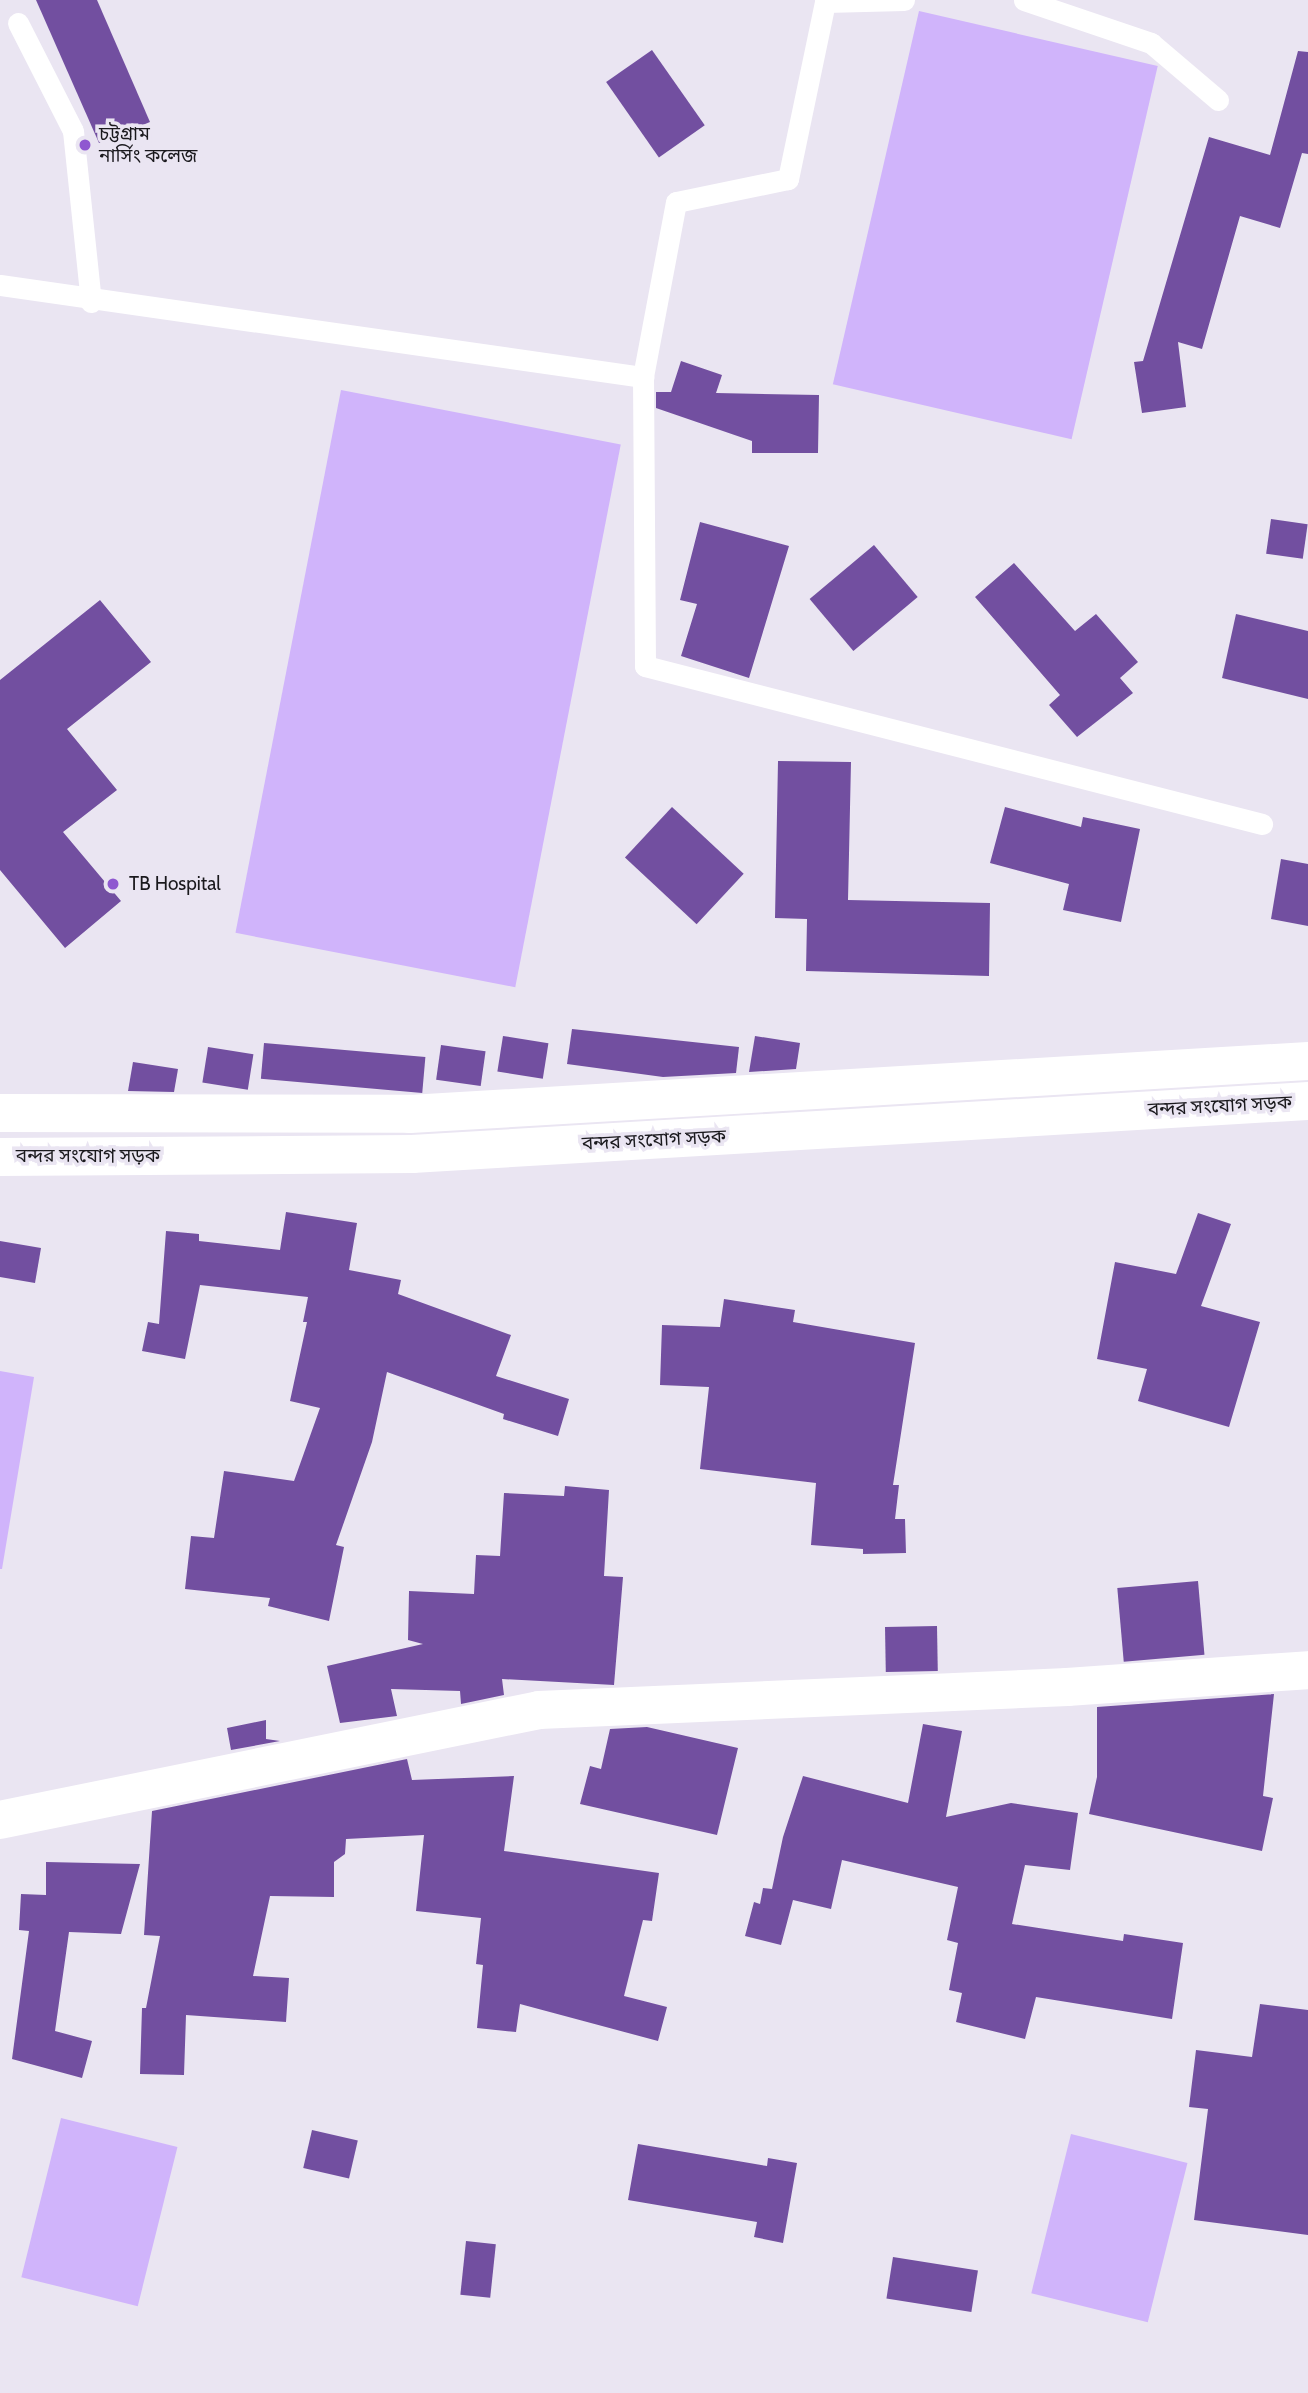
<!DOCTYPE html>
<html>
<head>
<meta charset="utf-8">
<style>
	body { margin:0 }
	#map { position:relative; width:1308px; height:2393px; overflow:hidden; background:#eae5f2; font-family:Cabin,"Noto Sans Bengali",sans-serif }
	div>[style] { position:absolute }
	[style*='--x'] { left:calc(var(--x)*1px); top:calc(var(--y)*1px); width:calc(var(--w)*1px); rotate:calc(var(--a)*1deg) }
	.water>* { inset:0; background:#d0b4fb; transform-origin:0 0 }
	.building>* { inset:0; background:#724fa0; transform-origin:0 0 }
	.service>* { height:21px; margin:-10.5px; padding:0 10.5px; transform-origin:10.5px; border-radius:10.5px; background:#fff }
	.minor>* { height:38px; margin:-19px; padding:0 19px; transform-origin:19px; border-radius:19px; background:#fff }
	.trunk>* { height:38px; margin:-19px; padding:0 19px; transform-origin:19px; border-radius:19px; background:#fff }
	.dots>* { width:19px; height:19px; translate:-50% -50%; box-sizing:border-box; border:4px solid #eae5f2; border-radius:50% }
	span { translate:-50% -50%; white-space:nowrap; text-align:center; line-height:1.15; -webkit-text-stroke:7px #eae5f2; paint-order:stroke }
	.poi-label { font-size:19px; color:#1a191d }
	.left { translate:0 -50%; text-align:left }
	.street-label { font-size:19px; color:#1a191d }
</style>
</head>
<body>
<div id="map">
	<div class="water">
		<div style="left:919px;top:11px;width:245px;height:383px;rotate:13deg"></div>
		<div style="left:341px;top:390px;width:285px;height:553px;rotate:11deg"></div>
		<div style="clip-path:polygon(0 1371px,34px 1377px,2px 1569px,0 1569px)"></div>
		<div style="left:61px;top:2118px;width:120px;height:164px;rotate:14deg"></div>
		<div style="left:1071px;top:2134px;width:120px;height:164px;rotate:14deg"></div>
	</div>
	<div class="building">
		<div style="clip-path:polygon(36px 0,97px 0,150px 122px,99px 143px)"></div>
		<div style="left:652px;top:50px;width:92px;height:56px;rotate:55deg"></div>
		<div style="clip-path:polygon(1298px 51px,1308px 52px,1308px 154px,1302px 153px,1280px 228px,1240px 216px,1202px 349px,1178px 342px,1186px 407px,1142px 413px,1134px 362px,1143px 361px,1209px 137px,1270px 155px)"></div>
		<div style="clip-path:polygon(681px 361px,722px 375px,716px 393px,819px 395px,818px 453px,752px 453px,752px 441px,656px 408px,656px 392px,671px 392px)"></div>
		<div style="left:1271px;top:519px;width:37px;height:35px;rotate:8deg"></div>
		<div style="clip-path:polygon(700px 522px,789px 546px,749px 678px,681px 656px,697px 604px,680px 600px)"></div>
		<div style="left:874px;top:545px;width:68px;height:84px;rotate:50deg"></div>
		<div style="clip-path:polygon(1014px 563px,1075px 631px,1096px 614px,1138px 662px,1120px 678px,1133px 693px,1077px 737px,1049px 705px,1060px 695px,975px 597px)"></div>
		<div style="clip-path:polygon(100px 600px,151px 662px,67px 729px,117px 790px,63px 832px,121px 901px,65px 948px,0 870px,0 680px)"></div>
		<div style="clip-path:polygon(1236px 614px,1308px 631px,1308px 699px,1222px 678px)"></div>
		<div style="clip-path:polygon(778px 761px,851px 762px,848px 900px,990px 903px,989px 976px,806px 971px,807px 919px,775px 918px)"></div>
		<div style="left:672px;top:807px;width:98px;height:69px;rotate:43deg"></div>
		<div style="clip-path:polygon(1005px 807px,1081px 827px,1083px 817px,1140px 829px,1121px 922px,1063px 910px,1069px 884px,990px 863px)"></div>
		<div style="clip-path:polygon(1281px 859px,1308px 864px,1308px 926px,1271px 919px)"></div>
		<div style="clip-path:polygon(572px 1029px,739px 1047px,736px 1073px,663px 1077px,567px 1064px)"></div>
		<div style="left:503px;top:1036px;width:46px;height:36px;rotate:9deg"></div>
		<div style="clip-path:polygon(755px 1036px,800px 1043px,796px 1069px,749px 1072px)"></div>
		<div style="left:264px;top:1043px;width:162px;height:36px;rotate:5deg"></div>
		<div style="left:441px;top:1045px;width:45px;height:35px;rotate:8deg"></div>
		<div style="left:208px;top:1047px;width:46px;height:36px;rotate:9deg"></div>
		<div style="clip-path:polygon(133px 1062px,178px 1069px,174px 1092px,128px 1091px)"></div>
		<div style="clip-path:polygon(286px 1212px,357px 1223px,349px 1270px,401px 1280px,398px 1294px,511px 1335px,496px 1376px,569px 1399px,558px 1436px,503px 1419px,504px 1414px,387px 1372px,372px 1442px,336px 1545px,344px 1547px,329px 1621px,268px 1606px,270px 1598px,185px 1589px,191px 1536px,214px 1538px,224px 1471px,294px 1481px,320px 1408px,290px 1401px,307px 1322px,303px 1322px,308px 1297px,200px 1285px,185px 1359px,142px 1351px,148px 1322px,159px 1324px,166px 1231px,199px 1234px,199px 1241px,280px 1250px)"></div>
		<div style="clip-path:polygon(1198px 1213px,1231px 1224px,1201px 1306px,1260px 1322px,1229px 1427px,1138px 1401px,1147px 1369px,1097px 1359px,1115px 1262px,1176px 1274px)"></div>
		<div style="clip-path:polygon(0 1241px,41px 1248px,35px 1283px,0 1277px)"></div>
		<div style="clip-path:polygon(724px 1299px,795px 1310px,793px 1322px,915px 1343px,893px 1485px,899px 1485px,895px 1519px,905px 1519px,906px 1553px,863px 1554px,863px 1549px,811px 1545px,816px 1483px,700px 1469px,709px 1387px,660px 1385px,662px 1325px,720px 1327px)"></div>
		<div style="clip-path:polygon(565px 1486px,609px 1490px,604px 1576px,623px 1577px,614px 1685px,502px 1679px,504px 1695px,461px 1704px,460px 1691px,391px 1689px,397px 1716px,340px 1723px,327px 1666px,423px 1644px,408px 1640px,409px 1591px,474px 1594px,476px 1555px,500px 1556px,504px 1493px,564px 1496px)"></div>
		<div style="left:1198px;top:1581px;width:74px;height:81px;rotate:85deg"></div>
		<div style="left:937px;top:1626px;width:45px;height:52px;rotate:89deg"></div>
		<div style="clip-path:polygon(1274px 1694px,1263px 1796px,1273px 1798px,1262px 1851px,1089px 1814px,1097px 1777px,1097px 1707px)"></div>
		<div style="clip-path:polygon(266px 1720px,266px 1739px,280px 1741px,231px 1750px,227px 1728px)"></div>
		<div style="clip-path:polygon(923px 1724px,962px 1731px,946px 1817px,1011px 1803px,1078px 1813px,1070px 1870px,1025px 1865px,1012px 1924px,1123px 1941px,1124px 1934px,1183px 1943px,1172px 2019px,1036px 1997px,1025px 2039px,956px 2022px,962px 1993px,949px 1990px,958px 1943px,947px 1940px,958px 1887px,842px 1860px,831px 1909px,793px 1900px,781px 1945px,745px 1936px,754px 1902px,760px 1904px,763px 1888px,772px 1889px,783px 1837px,803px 1776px,908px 1803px)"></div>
		<div style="clip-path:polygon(647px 1727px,738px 1748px,717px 1835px,580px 1804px,590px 1766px,601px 1769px,610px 1729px)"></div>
		<div style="clip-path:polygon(407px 1759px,412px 1780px,514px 1776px,504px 1851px,659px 1873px,652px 1921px,643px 1920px,624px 1996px,667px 2007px,658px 2041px,520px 2004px,516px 2032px,477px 2028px,483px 1965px,476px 1964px,481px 1918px,416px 1911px,424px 1835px,346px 1839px,345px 1854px,334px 1862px,334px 1897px,270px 1896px,253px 1976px,289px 1978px,286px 2022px,186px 2015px,184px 2075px,140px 2074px,142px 2008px,146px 2008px,160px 1936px,144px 1935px,152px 1811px)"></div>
		<div style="clip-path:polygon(46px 1862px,140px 1864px,121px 1934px,69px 1932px,55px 2031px,92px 2041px,82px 2078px,12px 2059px,29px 1931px,19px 1930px,21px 1894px,46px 1895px)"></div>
		<div style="clip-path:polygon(1260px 2004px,1308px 2010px,1308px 2235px,1194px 2220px,1208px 2109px,1189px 2107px,1196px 2050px,1252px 2057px)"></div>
		<div style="left:312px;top:2130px;width:47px;height:39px;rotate:13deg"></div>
		<div style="clip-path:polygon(638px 2144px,767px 2166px,768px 2158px,797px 2163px,783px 2243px,754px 2237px,757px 2222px,628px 2200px)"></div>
		<div style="left:466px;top:2241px;width:30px;height:54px;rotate:6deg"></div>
		<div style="left:893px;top:2257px;width:86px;height:42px;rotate:9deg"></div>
	</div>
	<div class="service">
		<div style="--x:904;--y:0;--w:79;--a:178.5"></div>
		<div style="--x:825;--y:2;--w:181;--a:101.8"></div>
		<div style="--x:788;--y:179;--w:114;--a:168.4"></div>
		<div style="--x:676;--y:202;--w:178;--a:100.7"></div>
		<div style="--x:643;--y:377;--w:289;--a:89.6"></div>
		<div style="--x:645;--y:666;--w:637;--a:14.36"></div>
		<div style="--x:1024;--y:0;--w:134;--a:18.7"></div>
		<div style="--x:1151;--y:43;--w:88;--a:40.4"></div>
		<div style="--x:18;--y:23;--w:121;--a:63"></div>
		<div style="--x:73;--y:131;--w:172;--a:84"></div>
		<div style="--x:0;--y:285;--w:650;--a:8.14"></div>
	</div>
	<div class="minor">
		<div style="--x:0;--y:1820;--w:550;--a:-11.53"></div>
		<div style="--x:539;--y:1710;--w:529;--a:-2.49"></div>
		<div style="--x:1067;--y:1687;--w:242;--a:-4"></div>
	</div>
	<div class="trunk">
		<div style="--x:0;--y:1113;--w:410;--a:0.1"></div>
		<div style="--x:410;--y:1114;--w:900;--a:-3.38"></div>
		<div style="--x:0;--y:1157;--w:412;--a:-0.4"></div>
		<div style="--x:412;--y:1154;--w:898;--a:-3.39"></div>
	</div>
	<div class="dots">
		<div style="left:85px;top:145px;background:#8f58d0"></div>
		<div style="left:113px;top:884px;background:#8f58d0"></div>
	</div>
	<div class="poi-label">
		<span class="left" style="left:99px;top:145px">চট্টগ্রাম<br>নার্সিং কলেজ</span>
		<span class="left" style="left:129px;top:884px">TB Hospital</span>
	</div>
	<div class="street-label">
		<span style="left:1220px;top:1106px;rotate:-3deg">বন্দর সংযোগ সড়ক</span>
		<span style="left:654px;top:1140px;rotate:-3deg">বন্দর সংযোগ সড়ক</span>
		<span style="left:88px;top:1156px">বন্দর সংযোগ সড়ক</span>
	</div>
</div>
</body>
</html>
